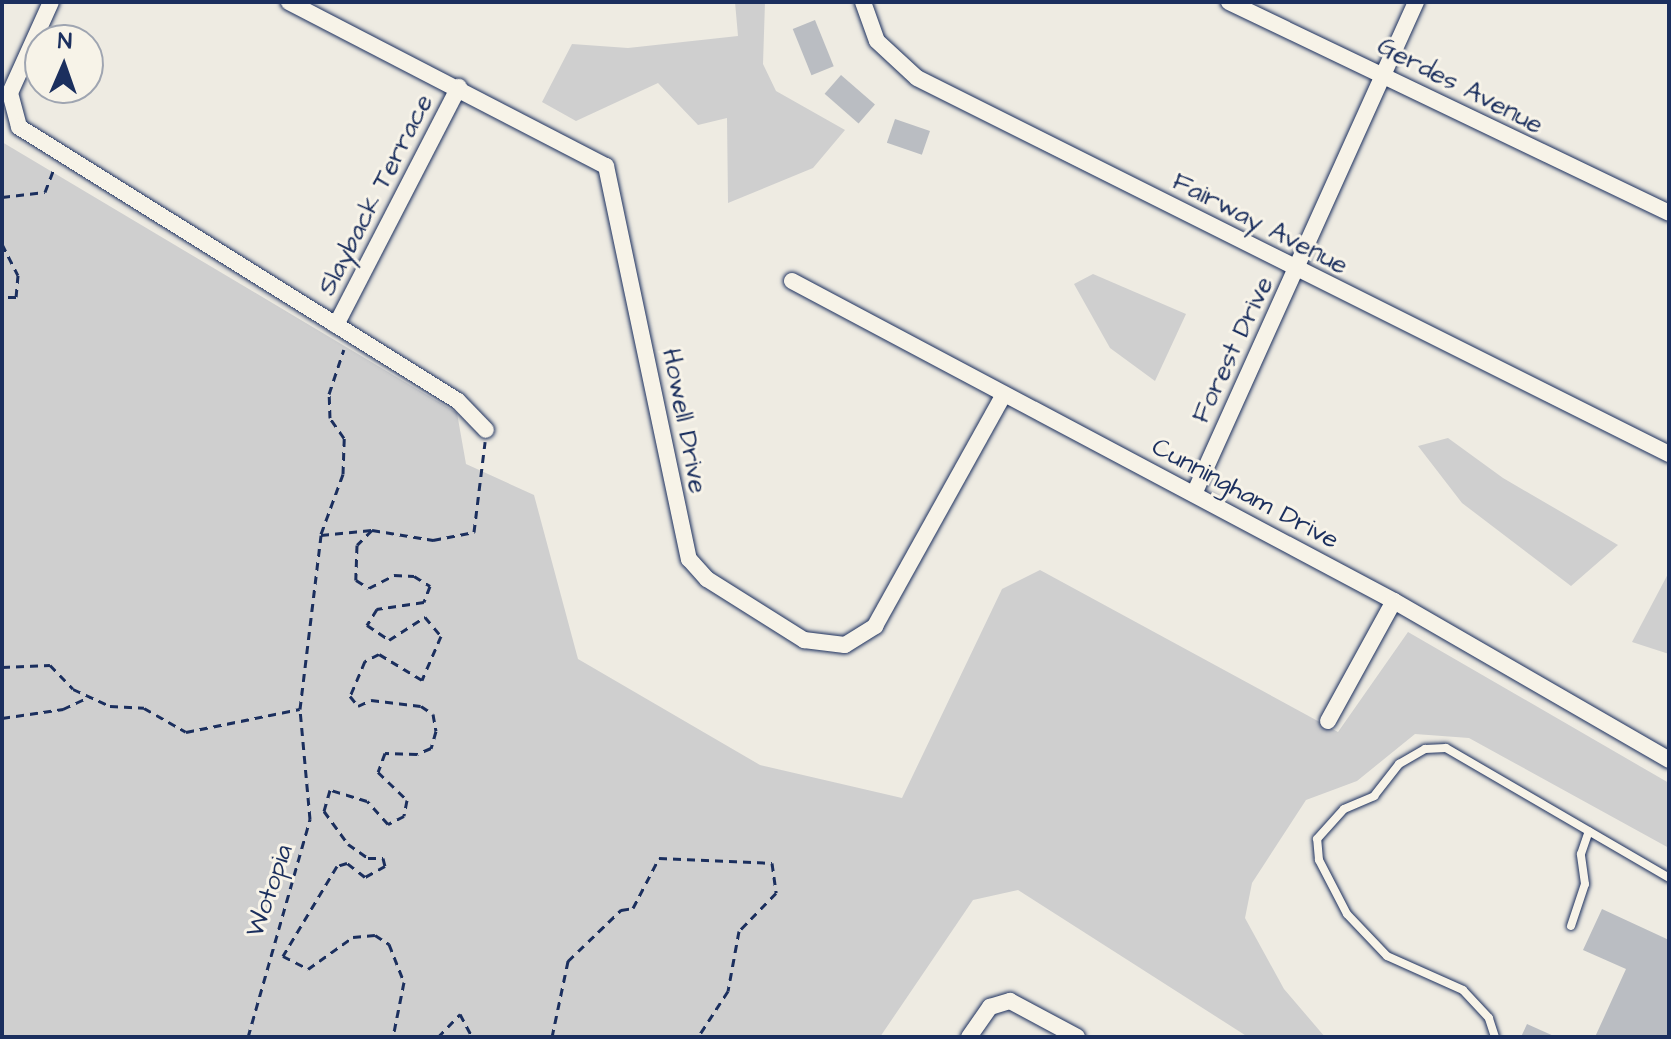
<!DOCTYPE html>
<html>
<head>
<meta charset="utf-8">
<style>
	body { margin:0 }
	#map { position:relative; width:1671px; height:1039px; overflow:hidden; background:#eeebe2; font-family:"Architects Daughter",sans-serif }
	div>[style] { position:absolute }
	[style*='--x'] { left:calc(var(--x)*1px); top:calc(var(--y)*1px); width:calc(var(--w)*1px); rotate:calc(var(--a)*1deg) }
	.green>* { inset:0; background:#cfcfcf }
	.building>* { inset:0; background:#babdc2; transform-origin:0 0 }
	.path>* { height:3px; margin-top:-1.5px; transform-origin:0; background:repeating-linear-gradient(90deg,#1b2f5e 0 8px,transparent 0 14px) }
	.roads { filter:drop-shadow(0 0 2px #1b2f5e) drop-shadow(0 0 2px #1b2f5e) }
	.lane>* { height:8px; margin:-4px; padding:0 4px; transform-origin:4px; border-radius:4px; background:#f7f3e8 }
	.street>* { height:16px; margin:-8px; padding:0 8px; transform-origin:8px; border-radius:8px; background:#f7f3e8 }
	span { translate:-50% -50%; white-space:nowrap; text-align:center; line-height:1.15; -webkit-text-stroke:6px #f7f3e8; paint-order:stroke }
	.street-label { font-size:26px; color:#1b2f5e }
	.frame { position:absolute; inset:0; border:4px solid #1b2f5e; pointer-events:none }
	.north { position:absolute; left:24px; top:24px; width:80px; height:80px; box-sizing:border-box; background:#f7f3e8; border:2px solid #9fa5b1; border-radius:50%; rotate:2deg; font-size:22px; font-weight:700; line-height:32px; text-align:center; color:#1b2f5e }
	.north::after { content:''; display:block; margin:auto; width:28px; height:36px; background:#1b2f5e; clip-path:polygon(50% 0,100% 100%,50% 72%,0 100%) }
</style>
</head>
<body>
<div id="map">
	<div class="green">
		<div style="clip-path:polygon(735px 2px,765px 2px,763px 64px,776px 91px,845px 130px,813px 168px,728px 203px,727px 118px,698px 125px,658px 83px,576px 121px,542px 102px,572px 44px,628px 48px,738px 36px)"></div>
		<div style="clip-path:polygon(2px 142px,457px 413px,466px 464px,534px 495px,578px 659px,760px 765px,902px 798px,1002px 589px,1040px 570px,1338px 732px,1408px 632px,1669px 783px,1669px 848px,1469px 738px,1415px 734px,1357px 781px,1306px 800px,1252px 883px,1245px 918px,1284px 989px,1325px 1037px,1248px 1037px,1018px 890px,973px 900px,880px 1037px,2px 1037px)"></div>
		<div style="clip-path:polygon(1093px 274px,1186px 314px,1155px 381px,1110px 348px,1074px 284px)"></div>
		<div style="clip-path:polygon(1448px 438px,1503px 478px,1618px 545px,1571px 586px,1462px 503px,1418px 446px)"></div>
		<div style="clip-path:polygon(1669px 572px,1669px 654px,1632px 642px)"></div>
	</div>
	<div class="building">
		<div style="left:815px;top:20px;width:50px;height:24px;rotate:68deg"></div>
		<div style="left:841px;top:75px;width:45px;height:25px;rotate:41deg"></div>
		<div style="left:895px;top:119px;width:37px;height:25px;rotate:19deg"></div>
		<div style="clip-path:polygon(1602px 909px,1669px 940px,1669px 1037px,1595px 1037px,1626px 969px,1583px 950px)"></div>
		<div style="clip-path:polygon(1527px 1024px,1556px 1037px,1521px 1037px)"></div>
	</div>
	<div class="path">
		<div style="--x:2;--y:197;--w:43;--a:-6.6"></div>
		<div style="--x:45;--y:192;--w:26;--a:-69"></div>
		<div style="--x:2;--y:244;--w:35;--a:63"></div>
		<div style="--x:18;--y:275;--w:22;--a:95"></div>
		<div style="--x:16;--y:297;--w:14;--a:180"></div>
		<div style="--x:372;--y:530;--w:21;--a:135"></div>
		<div style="--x:357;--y:545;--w:35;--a:92"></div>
		<div style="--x:356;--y:580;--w:15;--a:32"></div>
		<div style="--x:369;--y:588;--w:28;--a:-27"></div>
		<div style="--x:394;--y:575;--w:20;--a:3"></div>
		<div style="--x:414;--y:576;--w:19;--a:32"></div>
		<div style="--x:430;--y:586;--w:17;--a:111"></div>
		<div style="--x:424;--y:602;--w:48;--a:171.5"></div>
		<div style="--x:377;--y:609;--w:19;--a:122"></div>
		<div style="--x:367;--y:625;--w:27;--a:34"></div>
		<div style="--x:389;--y:640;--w:43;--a:-32.6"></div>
		<div style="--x:425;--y:617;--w:25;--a:50"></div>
		<div style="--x:441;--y:636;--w:48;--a:113.4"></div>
		<div style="--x:422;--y:680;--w:50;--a:-148.8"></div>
		<div style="--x:379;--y:654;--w:16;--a:153"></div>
		<div style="--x:365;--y:661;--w:38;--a:113"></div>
		<div style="--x:350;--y:696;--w:13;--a:51"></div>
		<div style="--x:358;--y:706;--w:14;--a:-25"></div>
		<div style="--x:371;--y:700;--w:50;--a:6.8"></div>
		<div style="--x:421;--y:706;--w:14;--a:34"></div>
		<div style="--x:433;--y:714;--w:17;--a:80"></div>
		<div style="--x:436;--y:731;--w:18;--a:106"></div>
		<div style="--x:431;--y:748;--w:15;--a:157"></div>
		<div style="--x:417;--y:754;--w:32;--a:-178"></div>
		<div style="--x:385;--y:753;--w:20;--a:110"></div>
		<div style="--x:378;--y:772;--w:40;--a:44"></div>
		<div style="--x:407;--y:800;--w:16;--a:101"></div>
		<div style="--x:404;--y:816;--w:18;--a:153"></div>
		<div style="--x:388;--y:824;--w:31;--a:-132"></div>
		<div style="--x:367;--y:801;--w:39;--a:-163"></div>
		<div style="--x:330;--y:790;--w:22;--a:106"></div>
		<div style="--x:324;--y:811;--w:41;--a:54"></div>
		<div style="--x:348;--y:844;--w:24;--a:35"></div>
		<div style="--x:368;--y:858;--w:15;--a:0"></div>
		<div style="--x:383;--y:858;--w:8;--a:76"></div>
		<div style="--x:385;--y:866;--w:23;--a:151"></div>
		<div style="--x:365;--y:877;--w:23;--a:-142"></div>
		<div style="--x:347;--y:863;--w:10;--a:163"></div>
		<div style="--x:337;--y:866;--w:105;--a:121"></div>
		<div style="--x:283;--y:956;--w:28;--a:27"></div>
		<div style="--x:308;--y:969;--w:55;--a:-35.4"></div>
		<div style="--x:353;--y:937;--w:22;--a:-5"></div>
		<div style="--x:375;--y:935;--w:17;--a:33"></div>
		<div style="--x:389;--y:944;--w:41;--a:68.5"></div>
		<div style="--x:404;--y:982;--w:56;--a:101.3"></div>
		<div style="--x:321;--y:534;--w:64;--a:-69.9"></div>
		<div style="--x:343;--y:474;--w:36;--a:-88"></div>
		<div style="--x:344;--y:438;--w:24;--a:-125"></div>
		<div style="--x:330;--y:418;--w:24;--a:-92"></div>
		<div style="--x:329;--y:394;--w:47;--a:-71.6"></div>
		<div style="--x:2;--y:667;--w:48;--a:-2.4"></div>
		<div style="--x:50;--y:665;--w:33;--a:46"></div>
		<div style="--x:73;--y:689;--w:41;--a:24.7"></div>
		<div style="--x:110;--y:706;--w:34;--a:3"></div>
		<div style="--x:144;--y:708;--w:48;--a:29.7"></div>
		<div style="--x:186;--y:732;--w:116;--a:-11.4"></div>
		<div style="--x:2;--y:718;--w:62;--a:-8.4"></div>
		<div style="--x:63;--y:709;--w:29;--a:-25"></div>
		<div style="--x:248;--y:1037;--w:227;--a:-74.1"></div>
		<div style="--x:310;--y:819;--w:110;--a:-95.2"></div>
		<div style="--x:300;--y:709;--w:175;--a:-83.1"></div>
		<div style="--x:321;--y:535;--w:51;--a:-5.6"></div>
		<div style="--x:372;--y:530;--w:62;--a:9.3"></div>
		<div style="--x:433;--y:540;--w:42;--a:-11"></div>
		<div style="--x:474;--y:532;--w:91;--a:-83"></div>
		<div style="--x:438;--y:1037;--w:32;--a:-46"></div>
		<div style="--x:460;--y:1014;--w:26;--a:62"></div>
		<div style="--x:552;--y:1037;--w:78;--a:-78.1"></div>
		<div style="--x:568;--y:961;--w:74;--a:-43.9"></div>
		<div style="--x:621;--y:910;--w:12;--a:-9"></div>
		<div style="--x:633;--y:908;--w:56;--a:-62.5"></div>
		<div style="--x:659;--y:858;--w:113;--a:2.5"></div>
		<div style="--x:772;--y:863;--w:30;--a:82"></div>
		<div style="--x:776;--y:893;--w:53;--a:134.2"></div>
		<div style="--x:739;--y:931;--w:61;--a:100.4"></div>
		<div style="--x:728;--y:991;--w:55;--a:123.1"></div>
	</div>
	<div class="roads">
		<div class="lane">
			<div style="--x:1571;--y:926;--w:44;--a:-71.6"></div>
			<div style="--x:1585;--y:884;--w:30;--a:-98"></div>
			<div style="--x:1581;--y:854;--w:24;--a:-71"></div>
			<div style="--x:1495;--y:1037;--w:20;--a:-108"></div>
			<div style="--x:1489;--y:1018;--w:38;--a:-133"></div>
			<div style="--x:1463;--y:990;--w:83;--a:-155.9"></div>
			<div style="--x:1387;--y:956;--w:58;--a:-133.6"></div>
			<div style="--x:1347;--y:914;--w:61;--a:-117.4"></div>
			<div style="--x:1319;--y:860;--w:21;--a:-95"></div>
			<div style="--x:1317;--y:839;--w:40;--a:-48"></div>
			<div style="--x:1344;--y:809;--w:33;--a:-23"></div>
			<div style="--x:1374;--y:796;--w:41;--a:-52"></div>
			<div style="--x:1399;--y:764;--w:30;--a:-30"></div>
			<div style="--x:1425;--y:749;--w:21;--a:-3"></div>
			<div style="--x:1446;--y:748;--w:258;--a:30.2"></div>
		</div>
		<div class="street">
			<div style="--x:51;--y:2;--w:100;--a:114.3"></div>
			<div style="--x:10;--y:93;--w:35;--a:75"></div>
			<div style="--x:19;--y:127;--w:517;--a:31.97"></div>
			<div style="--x:458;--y:401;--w:40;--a:46"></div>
			<div style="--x:289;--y:2;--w:357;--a:27.4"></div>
			<div style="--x:606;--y:166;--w:402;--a:78.1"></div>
			<div style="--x:689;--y:559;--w:27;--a:48"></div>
			<div style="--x:707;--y:579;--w:115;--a:32.2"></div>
			<div style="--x:804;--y:640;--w:41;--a:7"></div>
			<div style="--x:845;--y:645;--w:36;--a:-32"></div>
			<div style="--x:875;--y:626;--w:265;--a:-60.9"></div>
			<div style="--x:863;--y:2;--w:41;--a:70.3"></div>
			<div style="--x:877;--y:41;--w:54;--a:42.8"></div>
			<div style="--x:917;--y:78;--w:841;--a:26.57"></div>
			<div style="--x:1229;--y:2;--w:488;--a:25.6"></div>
			<div style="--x:792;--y:281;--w:682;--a:27.99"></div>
			<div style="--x:1394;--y:601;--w:318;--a:30"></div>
			<div style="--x:336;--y:325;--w:268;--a:-62.7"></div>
			<div style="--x:1194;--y:494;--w:540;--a:-65.71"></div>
			<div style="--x:1328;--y:721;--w:137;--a:-61.2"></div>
			<div style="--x:969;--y:1037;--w:37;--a:-55"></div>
			<div style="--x:990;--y:1007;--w:21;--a:-17"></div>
			<div style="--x:1010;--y:1001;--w:76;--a:28.2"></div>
		</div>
	</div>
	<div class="street-label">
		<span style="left:1460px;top:86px;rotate:27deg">Gerdes Avenue</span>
		<span style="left:376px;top:195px;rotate:-63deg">Slayback Terrace</span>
		<span style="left:1260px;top:224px;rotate:27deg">Fairway Avenue</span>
		<span style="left:1233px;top:350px;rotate:-65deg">Forest Drive</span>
		<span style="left:684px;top:421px;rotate:79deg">Howell Drive</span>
		<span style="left:1245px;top:494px;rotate:28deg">Cunningham Drive</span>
		<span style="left:270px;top:891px;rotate:-71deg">Wotopia</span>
	</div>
	<div class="frame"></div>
	<div class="north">N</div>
</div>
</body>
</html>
